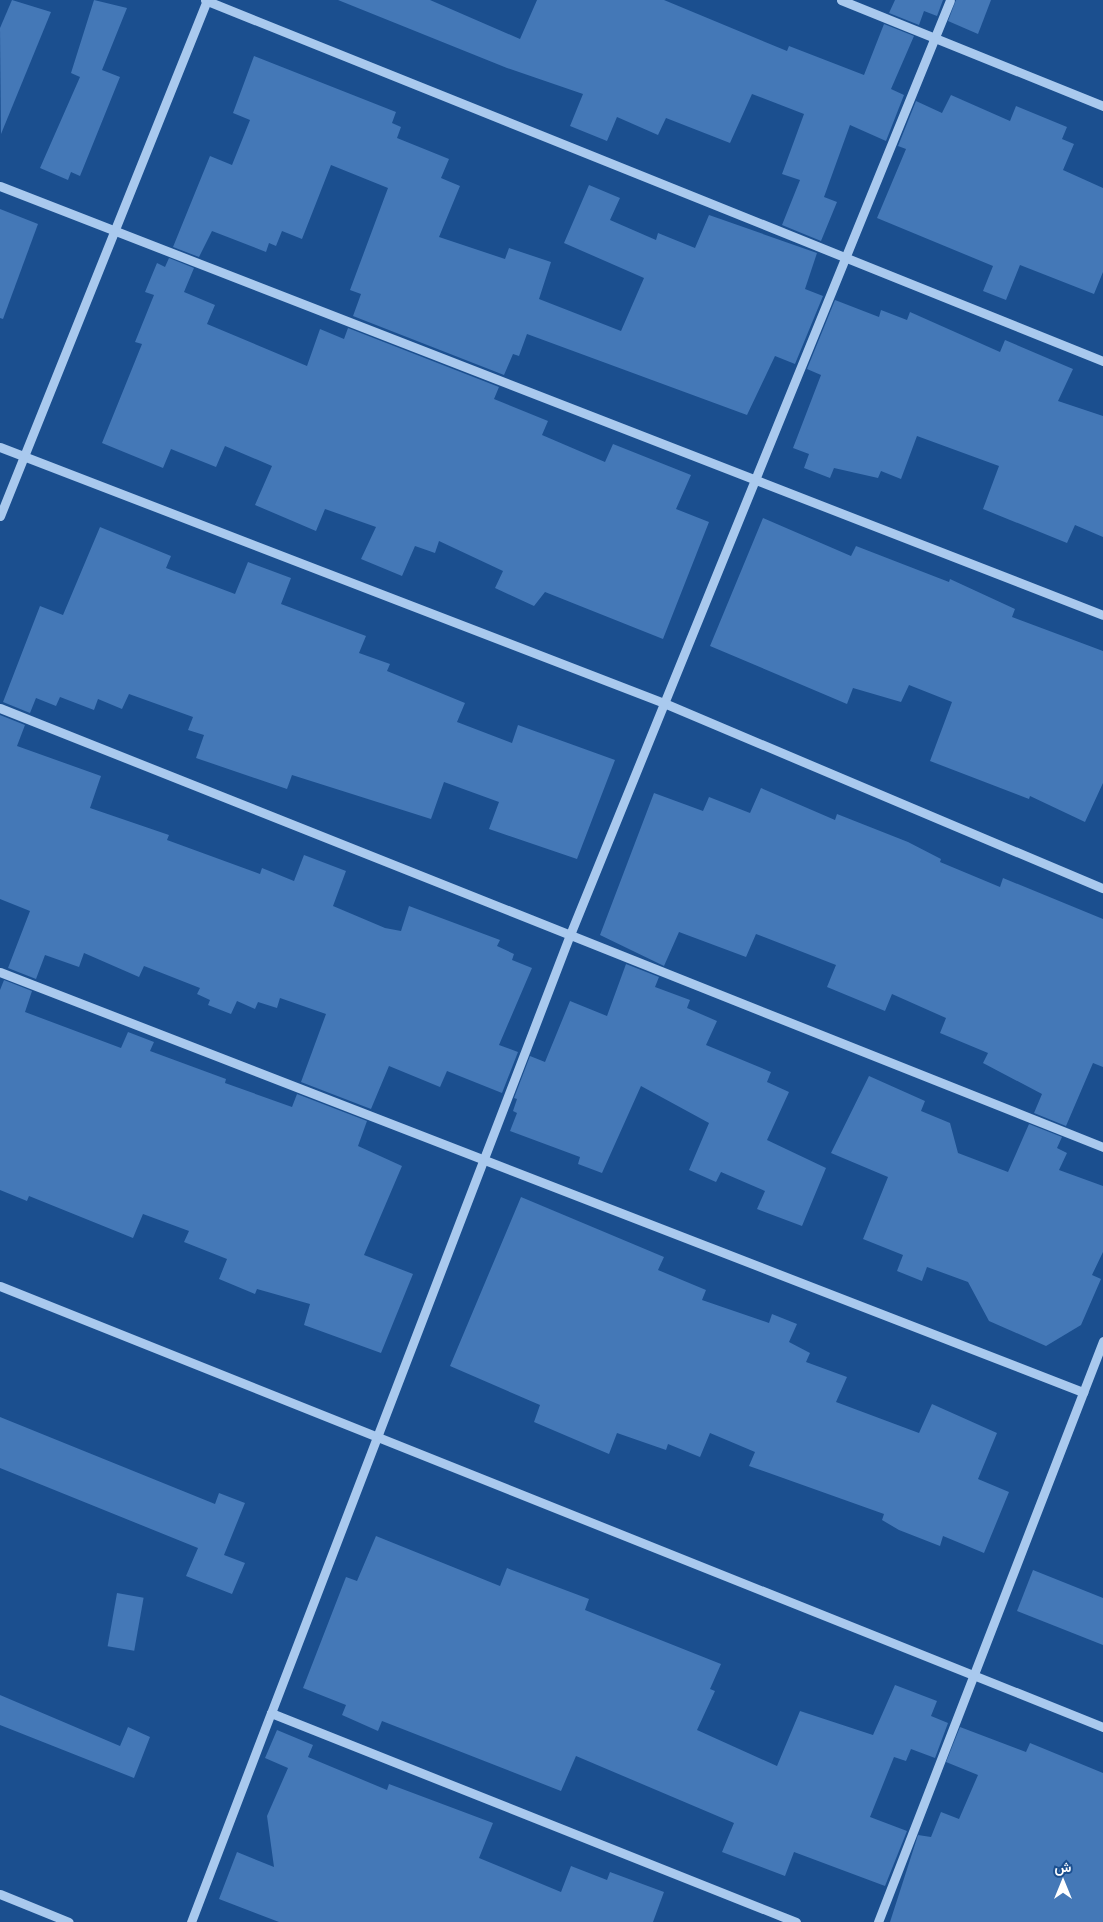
<!DOCTYPE html>
<html>
<head>
<meta charset="utf-8">
<style>
	body { margin:0 }
	#map { position:relative; width:1103px; height:1922px; overflow:hidden; background:#1b4f8f; font-family:"Work Sans",Vazirmatn,sans-serif }
	div>[style] { position:absolute }
	[style*='--x'] { left:calc(var(--x)*1px); top:calc(var(--y)*1px); width:calc(var(--w)*1px); rotate:calc(var(--a)*1deg) }
	.building>* { inset:0; background:#4478b7; transform-origin:0 0 }
	.minor>* { height:9px; margin:-4.5px; padding:0 4.5px; transform-origin:4.5px; border-radius:4.5px; background:#a9c9ee }
	span { translate:-50% -50%; white-space:nowrap; text-align:center; line-height:1.15; -webkit-text-stroke:4px #1b4f8f; paint-order:stroke }
	.north { position:absolute; left:1038px; top:1857px; width:50px; height:50px; -webkit-text-stroke:4px #1b4f8f; paint-order:stroke; rotate:0deg; font-size:14px; font-weight:700; line-height:20px; text-align:center; color:#fff }
	.north::after { content:''; display:block; margin:auto; width:18px; height:22px; background:#fff; clip-path:polygon(50% 0,100% 100%,50% 72%,0 100%) }
</style>
</head>
<body>
<div id="map">
	<div class="building">
		<div style="clip-path:polygon(12px 0,51px 12px,1px 134px,0 28px)"></div>
		<div style="clip-path:polygon(94px 0,127px 8px,102px 70px,120px 77px,80px 176px,71px 172px,68px 180px,40px 168px,80px 77px,71px 73px)"></div>
		<div style="clip-path:polygon(338px 0,430px 0,520px 39px,537px 0,664px 0,787px 51px,789px 46px,864px 75px,884px 24px,914px 36px,891px 89px,904px 95px,886px 141px,850px 125px,824px 197px,837px 202px,821px 241px,782px 225px,800px 180px,782px 174px,804px 114px,752px 94px,730px 143px,666px 118px,658px 135px,617px 117px,607px 141px,570px 126px,583px 94px,507px 68px)"></div>
		<div style="clip-path:polygon(895px 0,943px 0,937px 16px,924px 11px,919px 25px,889px 13px)"></div>
		<div style="clip-path:polygon(956px 0,991px 0,978px 34px,948px 21px)"></div>
		<div style="clip-path:polygon(254px 56px,396px 112px,392px 123px,401px 127px,397px 138px,449px 159px,441px 178px,460px 186px,439px 237px,505px 259px,509px 248px,551px 262px,539px 299px,621px 331px,644px 278px,564px 243px,589px 185px,620px 198px,610px 220px,656px 240px,658px 233px,695px 248px,709px 215px,817px 253px,805px 289px,823px 296px,795px 364px,775px 356px,747px 415px,527px 334px,519px 356px,513px 354px,504px 375px,353px 316px,361px 294px,350px 290px,388px 188px,331px 165px,302px 239px,282px 231px,276px 246px,269px 243px,266px 252px,212px 231px,199px 257px,173px 247px,210px 156px,232px 165px,250px 120px,233px 113px)"></div>
		<div style="clip-path:polygon(951px 95px,1010px 121px,1016px 106px,1067px 127px,1062px 139px,1074px 144px,1063px 170px,1103px 188px,1103px 272px,1094px 294px,1020px 265px,1006px 300px,983px 291px,993px 266px,877px 218px,906px 149px,898px 146px,916px 101px,942px 113px)"></div>
		<div style="clip-path:polygon(0 209px,38px 224px,3px 319px,0 318px)"></div>
		<div style="clip-path:polygon(169px 258px,194px 268px,184px 292px,215px 305px,207px 324px,307px 366px,320px 329px,344px 339px,348px 328px,499px 387px,494px 399px,548px 421px,542px 435px,605px 462px,613px 444px,691px 475px,676px 509px,709px 522px,663px 639px,545px 592px,534px 606px,495px 588px,503px 571px,439px 541px,435px 553px,415px 546px,402px 576px,361px 559px,376px 527px,325px 509px,316px 531px,255px 505px,272px 466px,225px 446px,216px 467px,171px 449px,163px 468px,102px 443px,142px 344px,135px 342px,154px 295px,145px 292px,157px 263px,165px 267px)"></div>
		<div style="clip-path:polygon(835px 300px,879px 317px,881px 310px,907px 320px,910px 312px,1000px 352px,1005px 340px,1073px 369px,1058px 401px,1103px 416px,1103px 537px,1075px 525px,1067px 543px,983px 509px,999px 466px,917px 436px,901px 479px,881px 471px,878px 478px,834px 468px,830px 478px,804px 468px,809px 454px,793px 448px,821px 375px,807px 369px)"></div>
		<div style="clip-path:polygon(763px 518px,851px 556px,856px 546px,949px 582px,950px 579px,1015px 609px,1012px 617px,1103px 651px,1103px 783px,1085px 822px,1030px 796px,1029px 799px,930px 761px,952px 702px,909px 685px,901px 702px,853px 688px,847px 704px,710px 646px)"></div>
		<div style="clip-path:polygon(100px 527px,171px 556px,166px 568px,235px 594px,248px 562px,291px 578px,281px 604px,366px 636px,359px 653px,390px 664px,387px 671px,465px 703px,457px 722px,512px 743px,518px 725px,615px 760px,577px 859px,489px 829px,499px 802px,444px 782px,431px 819px,292px 775px,287px 789px,196px 758px,204px 735px,188px 730px,193px 717px,129px 694px,122px 709px,98px 699px,94px 710px,60px 697px,56px 706px,36px 698px,30px 713px,3px 702px,40px 606px,63px 615px)"></div>
		<div style="clip-path:polygon(0 715px,25px 725px,17px 746px,101px 776px,90px 808px,169px 835px,167px 840px,260px 874px,262px 868px,294px 881px,304px 855px,346px 871px,333px 906px,385px 928px,401px 931px,409px 906px,500px 940px,497px 946px,514px 954px,512px 960px,532px 968px,499px 1045px,518px 1052px,502px 1093px,447px 1071px,440px 1087px,389px 1066px,371px 1109px,301px 1082px,326px 1014px,280px 998px,277px 1008px,258px 1002px,255px 1009px,237px 1001px,231px 1014px,208px 1005px,210px 1000px,197px 994px,200px 988px,144px 966px,139px 977px,84px 953px,79px 967px,45px 955px,36px 979px,8px 968px,30px 911px,0 899px)"></div>
		<div style="clip-path:polygon(761px 788px,835px 820px,837px 814px,908px 842px,941px 859px,940px 862px,1000px 887px,1003px 878px,1103px 919px,1103px 1067px,1093px 1063px,1066px 1126px,1034px 1113px,1042px 1094px,983px 1063px,988px 1053px,940px 1033px,946px 1018px,892px 994px,885px 1011px,827px 987px,836px 965px,756px 934px,746px 957px,679px 932px,664px 966px,600px 935px,654px 793px,703px 811px,709px 797px,750px 813px)"></div>
		<div style="clip-path:polygon(626px 964px,659px 977px,655px 987px,690px 1000px,687px 1008px,717px 1021px,706px 1045px,771px 1072px,767px 1082px,789px 1092px,767px 1140px,826px 1168px,802px 1226px,757px 1209px,765px 1191px,721px 1172px,716px 1182px,689px 1170px,709px 1123px,641px 1086px,602px 1173px,578px 1164px,580px 1157px,510px 1131px,517px 1113px,513px 1111px,517px 1099px,514px 1098px,530px 1056px,545px 1062px,570px 1001px,607px 1016px)"></div>
		<div style="clip-path:polygon(4px 980px,32px 991px,25px 1012px,121px 1048px,128px 1032px,154px 1042px,150px 1051px,226px 1079px,225px 1083px,292px 1107px,297px 1094px,367px 1121px,358px 1146px,402px 1166px,364px 1255px,413px 1274px,381px 1353px,304px 1325px,310px 1304px,257px 1289px,255px 1294px,219px 1279px,227px 1259px,184px 1242px,189px 1231px,143px 1214px,133px 1238px,29px 1196px,27px 1201px,0 1190px,0 990px)"></div>
		<div style="clip-path:polygon(869px 1076px,925px 1101px,921px 1111px,950px 1123px,958px 1153px,1008px 1172px,1029px 1124px,1062px 1137px,1057px 1148px,1067px 1153px,1059px 1170px,1103px 1186px,1103px 1252px,1092px 1275px,1101px 1279px,1081px 1325px,1046px 1346px,989px 1321px,968px 1282px,927px 1267px,922px 1281px,897px 1271px,903px 1255px,863px 1239px,888px 1177px,831px 1153px)"></div>
		<div style="clip-path:polygon(521px 1197px,664px 1257px,658px 1270px,706px 1290px,702px 1300px,769px 1323px,772px 1314px,797px 1324px,789px 1342px,810px 1353px,806px 1362px,847px 1377px,836px 1402px,919px 1433px,932px 1404px,997px 1433px,978px 1479px,1009px 1492px,984px 1553px,943px 1536px,940px 1546px,899px 1530px,882px 1520px,884px 1514px,749px 1466px,755px 1452px,710px 1433px,700px 1457px,668px 1444px,666px 1450px,617px 1433px,609px 1454px,534px 1422px,540px 1405px,450px 1366px)"></div>
		<div style="clip-path:polygon(0 1417px,215px 1504px,219px 1493px,245px 1503px,224px 1555px,245px 1563px,232px 1594px,186px 1576px,198px 1548px,0 1468px)"></div>
		<div style="clip-path:polygon(376px 1536px,500px 1586px,507px 1568px,589px 1599px,585px 1610px,721px 1664px,710px 1689px,715px 1691px,697px 1730px,777px 1766px,800px 1711px,873px 1735px,895px 1685px,937px 1701px,931px 1716px,948px 1723px,935px 1758px,911px 1749px,906px 1761px,894px 1757px,870px 1817px,907px 1831px,885px 1886px,794px 1852px,785px 1876px,722px 1852px,734px 1823px,576px 1756px,561px 1791px,382px 1721px,378px 1731px,342px 1715px,346px 1705px,303px 1688px,346px 1577px,357px 1581px)"></div>
		<div style="clip-path:polygon(1033px 1570px,1103px 1598px,1103px 1645px,1017px 1611px)"></div>
		<div style="left:117px;top:1593px;width:27px;height:54px;rotate:10deg"></div>
		<div style="clip-path:polygon(0 1695px,120px 1746px,128px 1727px,150px 1737px,134px 1778px,0 1725px)"></div>
		<div style="clip-path:polygon(960px 1727px,1026px 1752px,1030px 1743px,1103px 1773px,1103px 1922px,890px 1922px,918px 1835px,931px 1837px,941px 1812px,959px 1819px,978px 1775px,946px 1762px)"></div>
		<div style="clip-path:polygon(277px 1730px,313px 1745px,308px 1757px,387px 1790px,389px 1784px,493px 1823px,479px 1858px,561px 1892px,571px 1866px,607px 1880px,610px 1872px,664px 1892px,653px 1922px,279px 1922px,219px 1899px,237px 1852px,274px 1867px,267px 1816px,288px 1768px,265px 1758px)"></div>
	</div>
	<div class="minor">
		<div style="--x:205;--y:0;--w:968;--a:21.9"></div>
		<div style="--x:841;--y:0;--w:283;--a:22"></div>
		<div style="--x:0;--y:186;--w:1183;--a:21.25"></div>
		<div style="--x:0;--y:447;--w:712;--a:21.08"></div>
		<div style="--x:664;--y:703;--w:476;--a:22.9"></div>
		<div style="--x:0;--y:516;--w:556;--a:-68.14"></div>
		<div style="--x:0;--y:708;--w:1187;--a:21.7"></div>
		<div style="--x:0;--y:972;--w:1162;--a:21.2"></div>
		<div style="--x:0;--y:1286;--w:1188;--a:21.79"></div>
		<div style="--x:0;--y:1894;--w:74;--a:22.1"></div>
		<div style="--x:191;--y:1922;--w:224;--a:-69.1"></div>
		<div style="--x:796;--y:1922;--w:565;--a:-158.29"></div>
		<div style="--x:271;--y:1713;--w:831;--a:-68.99"></div>
		<div style="--x:569;--y:937;--w:1011;--a:-67.87"></div>
		<div style="--x:878;--y:1922;--w:623;--a:-68.83"></div>
	</div>
	<div class="north">ش</div>
</div>
</body>
</html>
